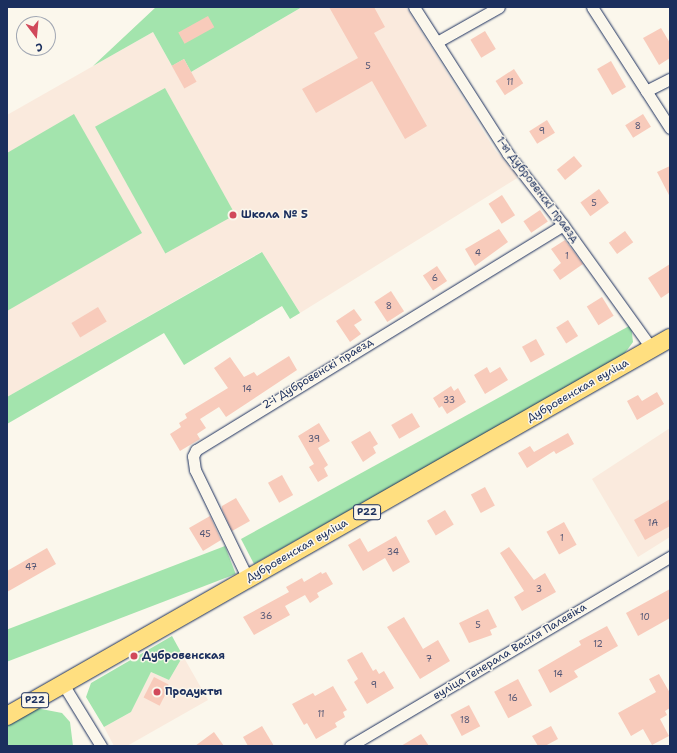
<!DOCTYPE html>
<html>
<head>
<meta charset="utf-8">
<style>
	body { margin:0 }
	#map { position:relative; width:677px; height:753px; overflow:hidden; background:#fbf7ec; font-family:"Shantell Sans",sans-serif }
	div>[style] { position:absolute }
	[style*='--x'] { left:calc(var(--x)*1px); top:calc(var(--y)*1px); width:calc(var(--w)*1px); rotate:calc(var(--a)*1deg) }
	.built>* { inset:0; background:#faeadd }
	.green>* { inset:0; background:#a3e4ad; transform-origin:0 0 }
	.building>* { inset:0; background:#f8cbbb; transform-origin:0 0 }
	.roads { filter:drop-shadow(0 0 1px #1b2f5e) drop-shadow(0 0 1px #1b2f5e) }
	.minor>* { height:11px; margin:-5.5px; padding:0 5.5px; transform-origin:5.5px; border-radius:5.5px; background:#fbf7ec }
	.primary>* { height:18px; margin:-9px; padding:0 9px; transform-origin:9px; border-radius:9px; background:#ffdf80 }
	.dots>* { width:11px; height:11px; translate:-50% -50%; box-sizing:border-box; border:2px solid #fbf7ec; border-radius:50% }
	span { translate:-50% -50%; white-space:nowrap; text-align:center; line-height:1.15; -webkit-text-stroke:3px #fbf7ec; paint-order:stroke }
	.number-label { font-size:9px; color:#525675 }
	.number-label span { -webkit-text-stroke-width:0 }
	.shield-label span { padding:1px 3px; background:#fbf7ec; border:1px solid; border-radius:3px; -webkit-text-stroke-width:0 }
	.shield-label { font-size:10px; color:#1b2f5e; font-weight:700 }
	.street-label { font-size:11px; color:#1b2f5e }
	.poi-label { font-size:11px; color:#1b2f5e; font-weight:700 }
	.left { translate:0 -50%; text-align:left }
	.frame { position:absolute; inset:0; border:8px solid #1b2f5e; pointer-events:none }
	.north { position:absolute; left:16px; top:16px; width:40px; height:40px; box-sizing:border-box; background:#fbf7ec; border:1px solid #a1a7b3; border-radius:50%; rotate:164deg; font-size:11px; font-weight:700; line-height:16px; text-align:center; color:#1b2f5e }
	.north::after { content:''; display:block; margin:auto; width:14px; height:18px; background:#d1495b; clip-path:polygon(50% 0,100% 100%,50% 72%,0 100%) }
</style>
</head>
<body>
<div id="map">
	<div class="built">
		<div style="clip-path:polygon(302px 7px,406px 7px,495px 150px,519px 177px,300px 313px,261px 252px,7px 397px,7px 115px,153px 32px,172px 66px,184px 59px,191px 72px)"></div>
		<div style="clip-path:polygon(670px 428px,670px 537px,638px 557px,592px 479px)"></div>
		<div style="clip-path:polygon(183px 656px,208px 700px,127px 746px,114px 746px,104px 727px,131px 712px,151px 672px,169px 680px)"></div>
	</div>
	<div class="green">
		<div style="clip-path:polygon(156px 7px,302px 7px,191px 72px,184px 59px,172px 66px,153px 32px,93px 66px)"></div>
		<div style="left:165px;top:88px;width:145px;height:80px;rotate:61deg"></div>
		<div style="clip-path:polygon(74px 114px,142px 233px,7px 311px,7px 153px)"></div>
		<div style="clip-path:polygon(262px 252px,300px 313px,290px 319px,282px 306px,184px 365px,164px 333px,7px 424px,7px 397px)"></div>
		<div style="clip-path:polygon(631px 325px,633px 342px,622px 357px,254px 564px,241px 539px)"></div>
		<div style="left:225px;top:546px;width:30px;height:250px;rotate:69deg"></div>
		<div style="clip-path:polygon(172px 636px,183px 656px,169px 680px,151px 672px,131px 712px,104px 727px,86px 697px,91px 683px)"></div>
		<div style="clip-path:polygon(36px 708px,62px 713px,70px 722px,73px 746px,7px 746px,7px 726px)"></div>
	</div>
	<div class="building">
		<div style="clip-path:polygon(329px 7px,374px 7px,385px 27px,374px 33px,427px 126px,405px 139px,372px 81px,316px 113px,302px 89px,358px 58px)"></div>
		<div style="left:208px;top:16px;width:13px;height:34px;rotate:61deg"></div>
		<div style="clip-path:polygon(661px 28px,670px 43px,670px 58px,659px 65px,643px 38px)"></div>
		<div style="left:485px;top:31px;width:21px;height:17px;rotate:59deg"></div>
		<div style="left:184px;top:59px;width:26px;height:14px;rotate:61deg"></div>
		<div style="left:611px;top:61px;width:30px;height:16px;rotate:60deg"></div>
		<div style="left:514px;top:69px;width:17px;height:22px;rotate:57deg"></div>
		<div style="left:643px;top:114px;width:15px;height:21px;rotate:58deg"></div>
		<div style="left:547px;top:120px;width:15px;height:21px;rotate:58deg"></div>
		<div style="left:574px;top:156px;width:13px;height:22px;rotate:51deg"></div>
		<div style="clip-path:polygon(670px 166px,670px 197px,657px 172px)"></div>
		<div style="left:599px;top:189px;width:17px;height:23px;rotate:54deg"></div>
		<div style="left:502px;top:195px;width:24px;height:16px;rotate:57deg"></div>
		<div style="left:540px;top:210px;width:14px;height:20px;rotate:56deg"></div>
		<div style="clip-path:polygon(499px 229px,508px 242px,475px 266px,465px 249px)"></div>
		<div style="left:625px;top:231px;width:14px;height:20px;rotate:54deg"></div>
		<div style="clip-path:polygon(565px 240px,583px 264px,560px 280px,553px 270px,561px 263px,551px 249px)"></div>
		<div style="clip-path:polygon(670px 264px,670px 292px,661px 298px,648px 278px)"></div>
		<div style="left:437px;top:266px;width:18px;height:17px;rotate:56deg"></div>
		<div style="left:391px;top:291px;width:24px;height:20px;rotate:57deg"></div>
		<div style="left:602px;top:297px;width:22px;height:18px;rotate:58deg"></div>
		<div style="left:98px;top:307px;width:17px;height:31px;rotate:59deg"></div>
		<div style="clip-path:polygon(354px 309px,362px 320px,354px 325px,361px 334px,350px 342px,336px 321px)"></div>
		<div style="left:568px;top:320px;width:19px;height:14px;rotate:58deg"></div>
		<div style="left:536px;top:339px;width:18px;height:16px;rotate:61deg"></div>
		<div style="clip-path:polygon(289px 356px,297px 370px,226px 417px,219px 407px,200px 419px,206px 428px,197px 434px,200px 439px,180px 451px,170px 434px,181px 427px,179px 423px,187px 418px,185px 414px,228px 388px,214px 368px,230px 357px,244px 377px,254px 372px,257px 376px)"></div>
		<div style="clip-path:polygon(487px 367px,490px 373px,500px 367px,508px 380px,485px 394px,474px 375px)"></div>
		<div style="clip-path:polygon(451px 386px,454px 391px,458px 388px,466px 402px,447px 414px,442px 406px,439px 408px,433px 398px)"></div>
		<div style="clip-path:polygon(657px 392px,664px 404px,637px 420px,627px 401px,638px 395px,642px 401px)"></div>
		<div style="left:412px;top:413px;width:16px;height:24px;rotate:60deg"></div>
		<div style="clip-path:polygon(319px 423px,330px 441px,318px 448px,328px 465px,324px 468px,328px 476px,318px 482px,309px 467px,314px 464px,298px 436px)"></div>
		<div style="clip-path:polygon(370px 431px,378px 444px,373px 447px,376px 453px,363px 462px,351px 442px)"></div>
		<div style="clip-path:polygon(568px 433px,574px 444px,556px 454px,554px 451px,527px 468px,518px 453px,530px 446px,534px 452px)"></div>
		<div style="left:282px;top:475px;width:23px;height:16px;rotate:61deg"></div>
		<div style="left:485px;top:487px;width:21px;height:16px;rotate:62deg"></div>
		<div style="clip-path:polygon(236px 498px,250px 521px,232px 531px,222px 509px,222px 506px)"></div>
		<div style="clip-path:polygon(670px 499px,670px 526px,645px 540px,634px 520px)"></div>
		<div style="left:445px;top:510px;width:17px;height:21px;rotate:59deg"></div>
		<div style="clip-path:polygon(210px 516px,221px 540px,203px 551px,189px 528px)"></div>
		<div style="left:564px;top:522px;width:26px;height:20px;rotate:61deg"></div>
		<div style="clip-path:polygon(396px 536px,410px 562px,393px 572px,385px 558px,363px 571px,348px 545px,360px 538px,368px 552px)"></div>
		<div style="clip-path:polygon(509px 547px,534px 580px,545px 573px,556px 592px,522px 611px,514px 597px,524px 591px,500px 553px)"></div>
		<div style="clip-path:polygon(47px 548px,56px 564px,7px 592px,7px 571px)"></div>
		<div style="clip-path:polygon(321px 572px,322px 574px,326px 572px,333px 584px,317px 593px,319px 597px,310px 603px,305px 595px,285px 606px,290px 615px,254px 635px,243px 617px,289px 592px,286px 587px,302px 578px,304px 582px)"></div>
		<div style="clip-path:polygon(670px 589px,670px 618px,638px 636px,626px 613px)"></div>
		<div style="clip-path:polygon(488px 609px,497px 627px,490px 630px,492px 635px,469px 643px,459px 623px)"></div>
		<div style="clip-path:polygon(404px 617px,423px 649px,438px 640px,450px 661px,420px 679px,387px 627px)"></div>
		<div style="clip-path:polygon(607px 626px,618px 646px,574px 671px,578px 677px,550px 693px,538px 670px,581px 645px,579px 641px)"></div>
		<div style="clip-path:polygon(362px 652px,373px 671px,376px 669px,379px 674px,384px 671px,394px 688px,367px 704px,354px 682px,358px 679px,347px 660px)"></div>
		<div style="clip-path:polygon(659px 674px,670px 693px,670px 708px,665px 711px,667px 715px,660px 719px,669px 736px,652px 745px,643px 729px,631px 736px,618px 713px,656px 692px,649px 679px)"></div>
		<div style="left:154px;top:677px;width:18px;height:23px;rotate:27deg"></div>
		<div style="left:518px;top:679px;width:30px;height:27px;rotate:62deg"></div>
		<div style="clip-path:polygon(333px 686px,347px 710px,343px 712px,345px 717px,335px 723px,337px 727px,316px 739px,307px 723px,304px 725px,292px 704px,313px 693px,315px 696px)"></div>
		<div style="left:469px;top:705px;width:24px;height:21px;rotate:62deg"></div>
		<div style="clip-path:polygon(262px 726px,274px 746px,248px 746px,243px 737px)"></div>
		<div style="clip-path:polygon(551px 726px,558px 739px,545px 746px,538px 746px,532px 736px)"></div>
		<div style="clip-path:polygon(214px 732px,224px 746px,195px 746px)"></div>
		<div style="clip-path:polygon(421px 734px,429px 746px,401px 746px)"></div>
	</div>
	<div class="roads">
		<div class="minor">
			<div style="--x:414;--y:7;--w:174;--a:57.4"></div>
			<div style="--x:508;--y:154;--w:90;--a:52.2"></div>
			<div style="--x:563;--y:225;--w:153;--a:54.3"></div>
			<div style="--x:592;--y:7;--w:144;--a:57.2"></div>
			<div style="--x:437;--y:42;--w:71;--a:-29.4"></div>
			<div style="--x:646;--y:91;--w:27;--a:-27"></div>
			<div style="--x:248;--y:579;--w:121;--a:-115.9"></div>
			<div style="--x:195;--y:470;--w:14;--a:-98"></div>
			<div style="--x:193;--y:456;--w:7;--a:-63"></div>
			<div style="--x:196;--y:450;--w:430;--a:-31.5"></div>
			<div style="--x:63;--y:684;--w:73;--a:58.5"></div>
			<div style="--x:350;--y:746;--w:372;--a:-30.6"></div>
		</div>
		<div class="primary">
			<div style="--x:7;--y:716;--w:763;--a:-29.69"></div>
		</div>
	</div>
	<div class="dots">
		<div style="left:233px;top:215px;background:#d1495b"></div>
		<div style="left:134px;top:656px;background:#d1495b"></div>
		<div style="left:157px;top:692px;background:#d1495b"></div>
	</div>
	<div class="number-label">
		<span style="left:368px;top:66px">5</span>
		<span style="left:510px;top:82px">11</span>
		<span style="left:638px;top:126px">8</span>
		<span style="left:542px;top:131px">9</span>
		<span style="left:594px;top:203px">5</span>
		<span style="left:478px;top:253px">4</span>
		<span style="left:567px;top:256px">1</span>
		<span style="left:435px;top:278px">6</span>
		<span style="left:389px;top:306px">8</span>
		<span style="left:247px;top:389px">14</span>
		<span style="left:449px;top:400px">33</span>
		<span style="left:314px;top:439px">39</span>
		<span style="left:653px;top:523px">1А</span>
		<span style="left:205px;top:534px">45</span>
		<span style="left:562px;top:538px">1</span>
		<span style="left:393px;top:552px">34</span>
		<span style="left:31px;top:567px">47</span>
		<span style="left:539px;top:589px">3</span>
		<span style="left:266px;top:616px">36</span>
		<span style="left:645px;top:617px">10</span>
		<span style="left:478px;top:625px">5</span>
		<span style="left:598px;top:644px">12</span>
		<span style="left:429px;top:659px">7</span>
		<span style="left:558px;top:674px">14</span>
		<span style="left:374px;top:685px">9</span>
		<span style="left:513px;top:698px">16</span>
		<span style="left:321px;top:714px">11</span>
		<span style="left:465px;top:720px">18</span>
	</div>
	<div class="shield-label">
		<span style="left:367px;top:512px">Р22</span>
		<span style="left:35px;top:700px">Р22</span>
	</div>
	<div class="street-label">
		<span style="left:537px;top:190px;rotate:53deg">1-ы Дубровенскі праезд</span>
		<span style="left:318px;top:374px;rotate:-31deg">2-і Дубровенскі праезд</span>
		<span style="left:578px;top:391px;rotate:-30deg">Дубровенская вуліца</span>
		<span style="left:297px;top:551px;rotate:-30deg">Дубровенская вуліца</span>
		<span style="left:510px;top:652px;rotate:-31deg">вуліца Генерала Васіля Палевіка</span>
	</div>
	<div class="poi-label">
		<span class="left" style="left:241px;top:215px">Школа № 5</span>
		<span class="left" style="left:142px;top:656px">Дубровенская</span>
		<span class="left" style="left:165px;top:692px">Продукты</span>
	</div>
	<div class="frame"></div>
	<div class="north">С</div>
</div>
</body>
</html>
